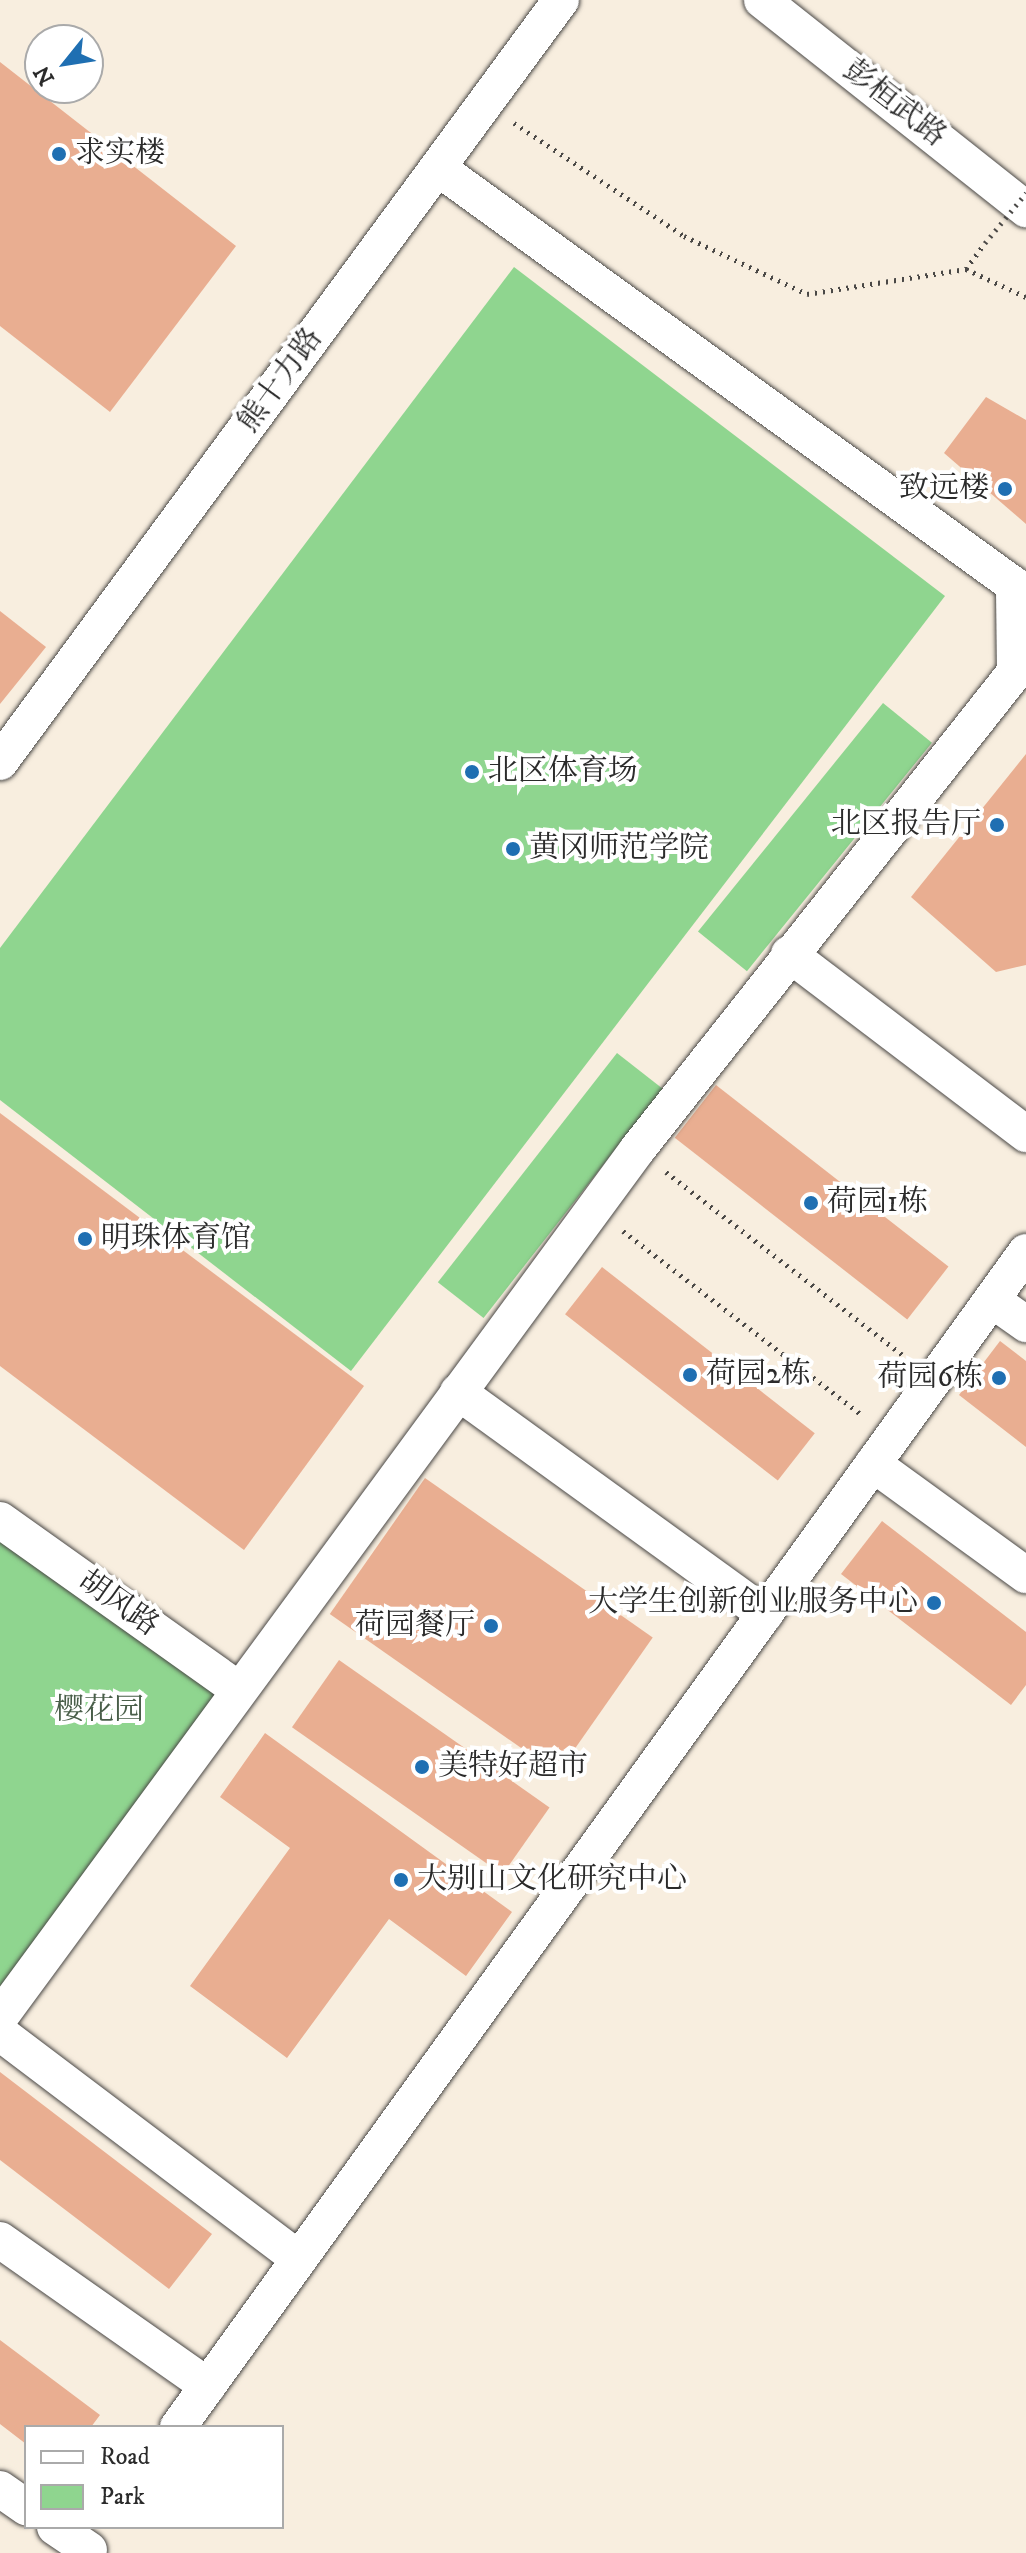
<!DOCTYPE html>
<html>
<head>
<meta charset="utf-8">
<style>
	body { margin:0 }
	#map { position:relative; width:1026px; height:2553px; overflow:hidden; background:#f8eedf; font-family:"IM FELL DW Pica","Noto Serif SC",serif }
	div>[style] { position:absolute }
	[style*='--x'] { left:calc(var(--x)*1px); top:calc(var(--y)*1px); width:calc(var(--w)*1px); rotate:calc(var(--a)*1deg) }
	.green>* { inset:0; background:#8fd58f; transform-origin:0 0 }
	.building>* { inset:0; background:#e9ae91; transform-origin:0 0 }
	.path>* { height:5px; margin-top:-2.5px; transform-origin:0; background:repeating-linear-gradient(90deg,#4a4846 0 2px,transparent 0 8px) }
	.roads { filter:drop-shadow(0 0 2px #4a4846) drop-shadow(0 0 2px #4a4846) }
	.minor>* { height:36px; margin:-18px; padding:0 18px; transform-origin:18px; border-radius:18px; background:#fff }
	.path-bridge>* { height:5px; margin-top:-2.5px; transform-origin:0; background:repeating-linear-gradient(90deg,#4a4846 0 2px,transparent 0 8px) }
	.dots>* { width:22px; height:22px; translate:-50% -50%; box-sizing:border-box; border:4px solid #fff; border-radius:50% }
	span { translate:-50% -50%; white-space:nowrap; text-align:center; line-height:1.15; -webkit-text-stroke:8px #fff; paint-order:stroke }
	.street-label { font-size:30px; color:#2b2b2b }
	.poi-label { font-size:30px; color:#2b2b2b }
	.left { translate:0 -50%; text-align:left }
	.right { translate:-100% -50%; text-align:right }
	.park-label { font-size:30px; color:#495e49 }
	.legend { position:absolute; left:24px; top:2425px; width:260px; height:104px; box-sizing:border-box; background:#fff; border:2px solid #aaa; margin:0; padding:10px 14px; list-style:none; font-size:24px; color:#2b2b2b }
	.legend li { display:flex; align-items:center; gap:16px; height:40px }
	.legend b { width:40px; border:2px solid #aaa }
	.north { position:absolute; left:24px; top:24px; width:80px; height:80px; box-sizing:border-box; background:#fff; border:2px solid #aaa; border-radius:50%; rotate:240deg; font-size:22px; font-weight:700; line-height:32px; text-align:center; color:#2b2b2b }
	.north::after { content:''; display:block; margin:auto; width:28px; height:36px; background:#1f6fb2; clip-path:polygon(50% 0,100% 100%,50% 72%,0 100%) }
</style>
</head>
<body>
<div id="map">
	<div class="green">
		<div style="clip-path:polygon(514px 267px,945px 596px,351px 1371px,0 1100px,0 948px)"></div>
		<div style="left:883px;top:703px;width:63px;height:294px;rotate:39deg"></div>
		<div style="left:617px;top:1053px;width:58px;height:291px;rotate:38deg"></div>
		<div style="clip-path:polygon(0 1520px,236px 1688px,0 2017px)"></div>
	</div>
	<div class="building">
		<div style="clip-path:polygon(0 62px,236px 246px,110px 412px,0 326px)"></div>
		<div style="clip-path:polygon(986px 397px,1026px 420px,1026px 524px,944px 453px)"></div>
		<div style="clip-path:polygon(0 611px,46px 647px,0 704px)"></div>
		<div style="clip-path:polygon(1026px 754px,1026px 965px,996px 972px,911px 897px)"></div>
		<div style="left:716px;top:1085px;width:295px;height:67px;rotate:38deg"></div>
		<div style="clip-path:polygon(0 1113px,364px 1386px,244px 1550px,0 1366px)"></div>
		<div style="left:602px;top:1267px;width:270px;height:60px;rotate:38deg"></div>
		<div style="clip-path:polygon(1000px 1341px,1026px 1361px,1026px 1447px,959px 1395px)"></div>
		<div style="left:425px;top:1478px;width:278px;height:166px;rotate:35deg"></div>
		<div style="clip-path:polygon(882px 1521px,1026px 1632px,1026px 1685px,1011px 1705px,841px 1574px)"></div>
		<div style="left:339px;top:1660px;width:257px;height:82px;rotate:35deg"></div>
		<div style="clip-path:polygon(265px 1733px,512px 1912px,466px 1976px,389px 1919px,287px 2058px,190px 1986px,290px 1848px,220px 1797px)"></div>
		<div style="clip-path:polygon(0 2072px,212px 2234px,169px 2289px,0 2160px)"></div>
		<div style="clip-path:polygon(0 2340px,100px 2415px,91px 2427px,26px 2427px,26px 2444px,0 2424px)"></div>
	</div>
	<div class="path">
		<div style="--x:514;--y:123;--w:204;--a:33.6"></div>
		<div style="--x:684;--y:236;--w:136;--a:25.2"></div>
		<div style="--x:807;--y:294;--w:161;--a:-8.9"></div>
		<div style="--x:966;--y:269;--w:66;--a:25"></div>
		<div style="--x:966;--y:269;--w:32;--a:-54"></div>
		<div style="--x:666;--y:1172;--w:302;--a:37.7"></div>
		<div style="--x:623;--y:1231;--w:302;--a:37.6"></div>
	</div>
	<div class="roads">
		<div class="minor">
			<div style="--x:762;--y:0;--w:337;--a:38.4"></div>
			<div style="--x:0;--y:762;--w:946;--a:-53.64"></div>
			<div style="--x:789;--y:954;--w:298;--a:37.2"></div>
			<div style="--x:992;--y:1300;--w:42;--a:35.2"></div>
			<div style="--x:458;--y:1392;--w:379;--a:35.9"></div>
			<div style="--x:873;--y:1464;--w:189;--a:36"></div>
			<div style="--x:0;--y:1520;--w:290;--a:35.4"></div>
			<div style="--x:0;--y:2017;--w:1076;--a:-53.69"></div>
			<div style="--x:637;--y:1150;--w:609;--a:-51.66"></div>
			<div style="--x:1015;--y:672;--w:87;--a:-90.7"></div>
			<div style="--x:1014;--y:585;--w:711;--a:-144.1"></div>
			<div style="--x:0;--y:2033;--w:375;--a:37.1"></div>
			<div style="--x:0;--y:2240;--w:254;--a:35.1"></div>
			<div style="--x:178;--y:2427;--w:1449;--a:-54.18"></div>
			<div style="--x:0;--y:2489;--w:32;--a:35"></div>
			<div style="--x:55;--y:2527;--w:41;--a:34.1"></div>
		</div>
	</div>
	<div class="path-bridge">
		<div style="--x:985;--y:243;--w:65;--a:-50.6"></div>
	</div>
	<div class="dots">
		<div style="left:59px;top:154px;background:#1f6fb2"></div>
		<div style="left:1005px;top:489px;background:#1f6fb2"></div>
		<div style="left:472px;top:772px;background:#1f6fb2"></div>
		<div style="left:997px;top:825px;background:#1f6fb2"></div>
		<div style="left:513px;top:849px;background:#1f6fb2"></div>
		<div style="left:811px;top:1203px;background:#1f6fb2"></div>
		<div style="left:85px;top:1239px;background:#1f6fb2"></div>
		<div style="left:690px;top:1375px;background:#1f6fb2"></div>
		<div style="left:999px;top:1378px;background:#1f6fb2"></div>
		<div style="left:934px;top:1603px;background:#1f6fb2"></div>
		<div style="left:491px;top:1626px;background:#1f6fb2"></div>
		<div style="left:422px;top:1767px;background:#1f6fb2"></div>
		<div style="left:401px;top:1880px;background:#1f6fb2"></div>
	</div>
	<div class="street-label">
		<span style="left:894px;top:104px;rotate:38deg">彭桓武路</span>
		<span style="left:281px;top:381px;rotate:-54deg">熊十力路</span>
		<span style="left:118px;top:1604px;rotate:35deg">胡风路</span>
	</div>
	<div class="poi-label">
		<span class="left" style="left:75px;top:154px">求实楼</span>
		<span class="right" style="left:989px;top:489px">致远楼</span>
		<span class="left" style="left:488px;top:772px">北区体育场</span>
		<span class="right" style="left:981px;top:825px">北区报告厅</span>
		<span class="left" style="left:529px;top:849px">黄冈师范学院</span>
		<span class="left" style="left:827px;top:1203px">荷园1栋</span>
		<span class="left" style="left:101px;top:1239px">明珠体育馆</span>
		<span class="left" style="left:706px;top:1375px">荷园2栋</span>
		<span class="right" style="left:983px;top:1378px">荷园6栋</span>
		<span class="right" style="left:918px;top:1603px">大学生创新创业服务中心</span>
		<span class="right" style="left:475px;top:1626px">荷园餐厅</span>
		<span class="left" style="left:438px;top:1767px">美特好超市</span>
		<span class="left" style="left:417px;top:1880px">大别山文化研究中心</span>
	</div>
	<div class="park-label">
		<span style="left:99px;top:1711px">樱花园</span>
	</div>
	<ul class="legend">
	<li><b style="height:10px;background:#fff"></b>Road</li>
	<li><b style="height:22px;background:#8fd58f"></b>Park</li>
	</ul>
	<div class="north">N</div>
</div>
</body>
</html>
